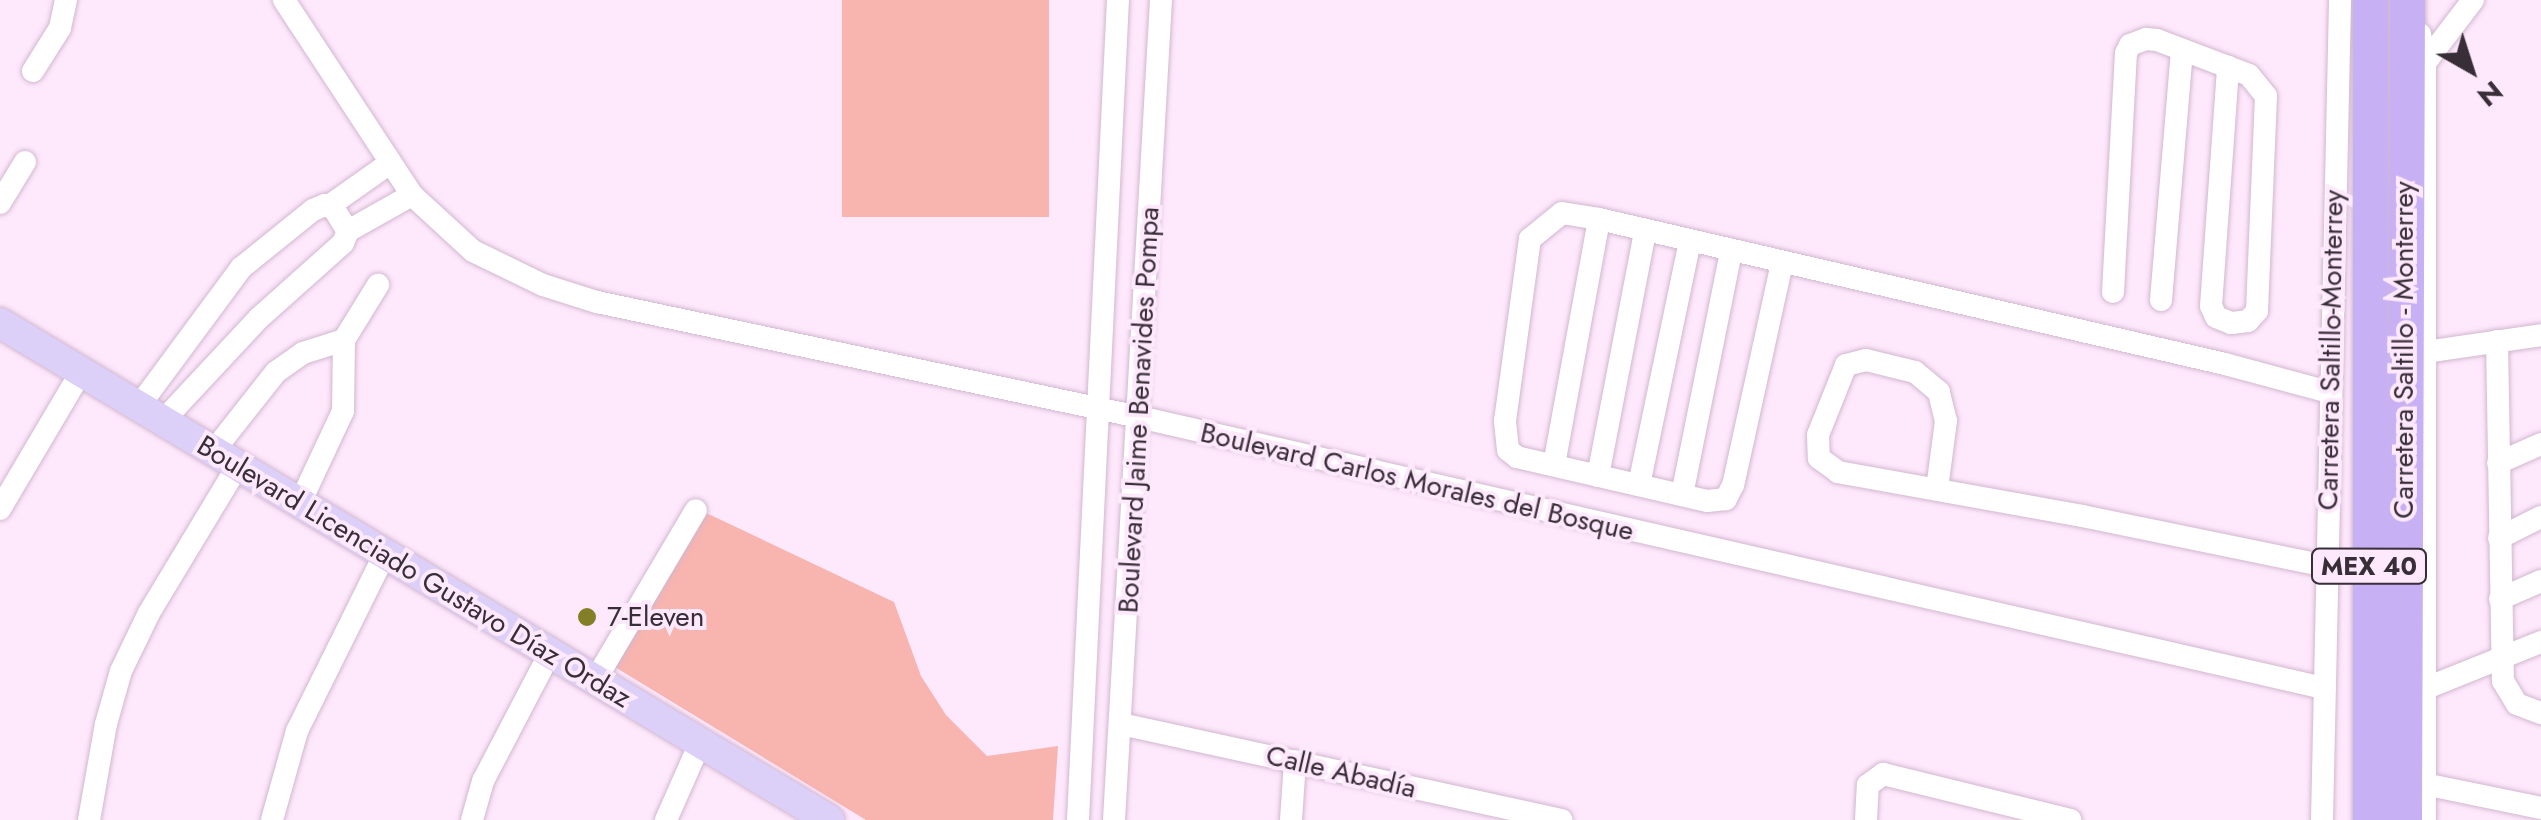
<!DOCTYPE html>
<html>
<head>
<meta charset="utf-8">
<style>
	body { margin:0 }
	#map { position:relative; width:2541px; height:820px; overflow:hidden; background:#fee8fc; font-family:Jost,sans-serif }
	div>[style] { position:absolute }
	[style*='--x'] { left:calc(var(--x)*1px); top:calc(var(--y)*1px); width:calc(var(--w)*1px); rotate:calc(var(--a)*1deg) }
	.green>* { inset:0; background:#f8b4af; transform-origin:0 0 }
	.roads { filter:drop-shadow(0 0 2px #d1b7cf) drop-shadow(0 0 2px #d1b7cf) }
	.minor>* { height:22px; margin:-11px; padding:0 11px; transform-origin:11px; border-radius:11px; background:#fff }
	.major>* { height:30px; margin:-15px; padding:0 15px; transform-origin:15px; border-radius:15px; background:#ddd0f8 }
	.highway>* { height:35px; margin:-17.5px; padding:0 17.5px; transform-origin:17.5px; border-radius:17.5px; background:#c7b0f3 }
	.dots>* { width:28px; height:28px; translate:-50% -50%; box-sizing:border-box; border:5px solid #fee8fc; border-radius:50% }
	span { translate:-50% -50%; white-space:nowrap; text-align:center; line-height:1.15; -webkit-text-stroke:8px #fee8fc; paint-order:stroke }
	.shield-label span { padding:2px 8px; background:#fee8fc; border:2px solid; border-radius:8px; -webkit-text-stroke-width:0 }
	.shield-label { font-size:25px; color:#382e38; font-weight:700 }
	.street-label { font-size:28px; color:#382e38 }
	.poi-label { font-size:28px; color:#382e38 }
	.left { translate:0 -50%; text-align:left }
	.north { position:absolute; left:2421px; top:20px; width:100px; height:100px; -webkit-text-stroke:8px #fee8fc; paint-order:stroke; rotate:141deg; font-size:28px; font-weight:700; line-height:40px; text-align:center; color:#382e38 }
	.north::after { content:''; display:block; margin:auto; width:35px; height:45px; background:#382e38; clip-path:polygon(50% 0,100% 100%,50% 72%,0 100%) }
</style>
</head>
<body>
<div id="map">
	<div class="green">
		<div style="left:842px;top:0;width:207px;height:217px"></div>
		<div style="clip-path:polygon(700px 510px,894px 602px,921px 676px,946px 715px,987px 756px,1058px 746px,1053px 820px,866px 820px,610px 664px)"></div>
	</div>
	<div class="roads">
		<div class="minor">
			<div style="--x:284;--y:0;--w:233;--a:56.7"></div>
			<div style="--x:412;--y:195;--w:83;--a:42.6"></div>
			<div style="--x:473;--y:251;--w:78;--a:25.9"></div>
			<div style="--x:543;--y:285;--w:57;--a:17.5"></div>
			<div style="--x:597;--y:302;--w:554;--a:11.98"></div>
			<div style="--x:1139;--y:417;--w:1215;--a:12.89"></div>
			<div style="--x:2420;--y:34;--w:29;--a:80"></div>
			<div style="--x:2425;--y:63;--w:757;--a:90"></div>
			<div style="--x:2425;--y:63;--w:79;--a:-52.7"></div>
			<div style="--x:33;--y:71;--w:51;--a:-57.9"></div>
			<div style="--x:60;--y:28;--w:29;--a:-78"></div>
			<div style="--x:0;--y:203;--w:48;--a:-58.6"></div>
			<div style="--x:329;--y:206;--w:75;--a:-35.2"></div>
			<div style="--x:348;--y:231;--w:73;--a:-29.4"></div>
			<div style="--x:1782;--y:263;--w:227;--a:102.4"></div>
			<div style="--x:1733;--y:485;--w:16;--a:117"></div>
			<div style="--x:1726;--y:499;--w:19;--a:174"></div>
			<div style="--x:1707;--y:501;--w:195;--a:-167"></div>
			<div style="--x:1517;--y:457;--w:11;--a:-142"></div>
			<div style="--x:1508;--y:450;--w:29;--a:-96"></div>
			<div style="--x:1505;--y:421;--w:184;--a:-82.2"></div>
			<div style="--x:1530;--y:239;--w:41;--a:-39.1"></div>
			<div style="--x:1562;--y:213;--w:37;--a:9"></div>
			<div style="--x:1599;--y:219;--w:643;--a:13.04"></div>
			<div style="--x:2225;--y:364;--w:108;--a:15.1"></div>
			<div style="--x:2113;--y:292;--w:239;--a:-86.9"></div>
			<div style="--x:2126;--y:53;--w:9;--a:-63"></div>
			<div style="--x:2130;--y:45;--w:17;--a:-21"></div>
			<div style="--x:2146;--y:39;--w:11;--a:5"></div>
			<div style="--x:2157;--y:40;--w:98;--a:20.8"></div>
			<div style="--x:2249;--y:75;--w:27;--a:51"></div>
			<div style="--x:2266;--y:96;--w:215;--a:92.4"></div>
			<div style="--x:2257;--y:311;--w:13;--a:132"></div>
			<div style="--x:2248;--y:321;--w:17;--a:173"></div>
			<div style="--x:2231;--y:323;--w:16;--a:-158"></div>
			<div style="--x:2216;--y:317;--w:12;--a:-114"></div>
			<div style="--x:2211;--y:306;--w:240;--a:-85.9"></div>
			<div style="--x:2161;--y:300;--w:251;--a:-85.2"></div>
			<div style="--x:2497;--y:341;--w:340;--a:89"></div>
			<div style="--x:2503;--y:681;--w:27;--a:59"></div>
			<div style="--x:2517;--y:704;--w:26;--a:21"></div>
			<div style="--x:2425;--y:352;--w:117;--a:-8.3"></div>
			<div style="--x:139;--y:406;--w:172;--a:-53.5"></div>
			<div style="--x:241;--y:268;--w:92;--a:-38.9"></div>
			<div style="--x:313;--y:210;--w:13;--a:-23"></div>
			<div style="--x:325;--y:205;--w:10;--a:24"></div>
			<div style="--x:334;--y:209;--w:26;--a:58"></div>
			<div style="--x:348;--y:231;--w:13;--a:113"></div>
			<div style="--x:343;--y:243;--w:113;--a:138.2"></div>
			<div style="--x:259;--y:318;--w:141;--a:133"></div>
			<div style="--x:212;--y:453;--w:103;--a:-51.7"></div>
			<div style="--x:276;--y:372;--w:33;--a:-35"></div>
			<div style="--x:303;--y:353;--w:43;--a:-17.6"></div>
			<div style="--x:2498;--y:463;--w:47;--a:-23.8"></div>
			<div style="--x:1554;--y:465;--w:250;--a:-79.6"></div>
			<div style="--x:1598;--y:476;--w:249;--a:-79.1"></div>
			<div style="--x:1639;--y:485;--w:249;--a:-78.2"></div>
			<div style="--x:1937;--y:489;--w:69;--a:-82.5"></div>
			<div style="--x:1946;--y:421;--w:30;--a:-104"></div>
			<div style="--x:1939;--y:392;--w:31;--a:-140"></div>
			<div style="--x:1915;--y:372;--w:50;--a:-166.2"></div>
			<div style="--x:1866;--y:360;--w:21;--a:166"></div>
			<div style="--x:1846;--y:365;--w:75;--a:111.8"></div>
			<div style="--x:1818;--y:435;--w:23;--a:88"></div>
			<div style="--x:1819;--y:458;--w:24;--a:36"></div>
			<div style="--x:1838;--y:472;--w:248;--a:10.2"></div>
			<div style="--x:2082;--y:516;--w:249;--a:11.6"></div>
			<div style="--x:1682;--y:495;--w:249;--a:-78.6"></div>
			<div style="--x:299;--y:505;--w:104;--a:-64.9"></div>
			<div style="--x:343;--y:411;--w:71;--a:-89.2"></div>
			<div style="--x:344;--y:340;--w:65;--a:-58.3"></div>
			<div style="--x:0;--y:509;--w:159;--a:-59.4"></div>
			<div style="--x:2499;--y:538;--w:47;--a:-26.6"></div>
			<div style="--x:2500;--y:599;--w:45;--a:-23.7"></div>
			<div style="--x:596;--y:679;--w:196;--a:-59.4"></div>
			<div style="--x:2424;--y:689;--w:126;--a:-21.9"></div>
			<div style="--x:1121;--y:724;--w:451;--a:12.3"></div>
			<div style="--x:2424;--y:784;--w:119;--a:11.6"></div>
			<div style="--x:89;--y:820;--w:97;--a:-80"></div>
			<div style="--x:106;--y:724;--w:55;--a:-74.2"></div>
			<div style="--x:121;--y:671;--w:64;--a:-64.2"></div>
			<div style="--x:149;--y:613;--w:170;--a:-58.9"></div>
			<div style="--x:272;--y:820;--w:92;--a:-74.3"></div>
			<div style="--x:297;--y:731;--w:195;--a:-63.6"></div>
			<div style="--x:472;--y:820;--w:41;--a:-74.2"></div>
			<div style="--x:483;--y:781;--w:147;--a:-62.4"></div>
			<div style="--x:666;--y:820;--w:84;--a:-66.2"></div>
			<div style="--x:1078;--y:820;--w:821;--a:-87.21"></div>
			<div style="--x:1114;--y:820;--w:821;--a:-86.72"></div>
			<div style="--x:1291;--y:820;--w:59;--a:-86.1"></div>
			<div style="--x:1866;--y:820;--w:35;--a:-87"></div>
			<div style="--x:1868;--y:785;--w:19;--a:-36"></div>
			<div style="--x:1883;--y:774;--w:193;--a:13.8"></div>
			<div style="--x:2322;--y:820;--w:820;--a:-88.74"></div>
		</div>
		<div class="major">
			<div style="--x:0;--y:323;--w:967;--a:30.94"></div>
		</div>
		<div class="highway">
			<div style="--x:2370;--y:0;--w:820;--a:90"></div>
			<div style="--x:2404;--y:820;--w:820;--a:-89.79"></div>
		</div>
	</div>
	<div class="dots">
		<div style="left:587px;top:617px;background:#837f26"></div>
	</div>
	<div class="shield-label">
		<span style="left:2369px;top:566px">MEX 40</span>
	</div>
	<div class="street-label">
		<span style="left:2331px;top:350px;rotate:-89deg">Carretera Saltillo-Monterrey</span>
		<span style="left:2404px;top:350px;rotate:-90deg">Carretera Saltillo - Monterrey</span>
		<span style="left:1139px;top:410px;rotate:-87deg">Boulevard Jaime Benavides Pompa</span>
		<span style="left:1417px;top:482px;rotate:13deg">Boulevard Carlos Morales del Bosque</span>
		<span style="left:414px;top:572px;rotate:31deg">Boulevard Licenciado Gustavo Díaz Ordaz</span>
		<span style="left:1341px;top:772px;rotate:13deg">Calle Abadía</span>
	</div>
	<div class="poi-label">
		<span class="left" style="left:607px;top:617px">7-Eleven</span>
	</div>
	<div class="north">N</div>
</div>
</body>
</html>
